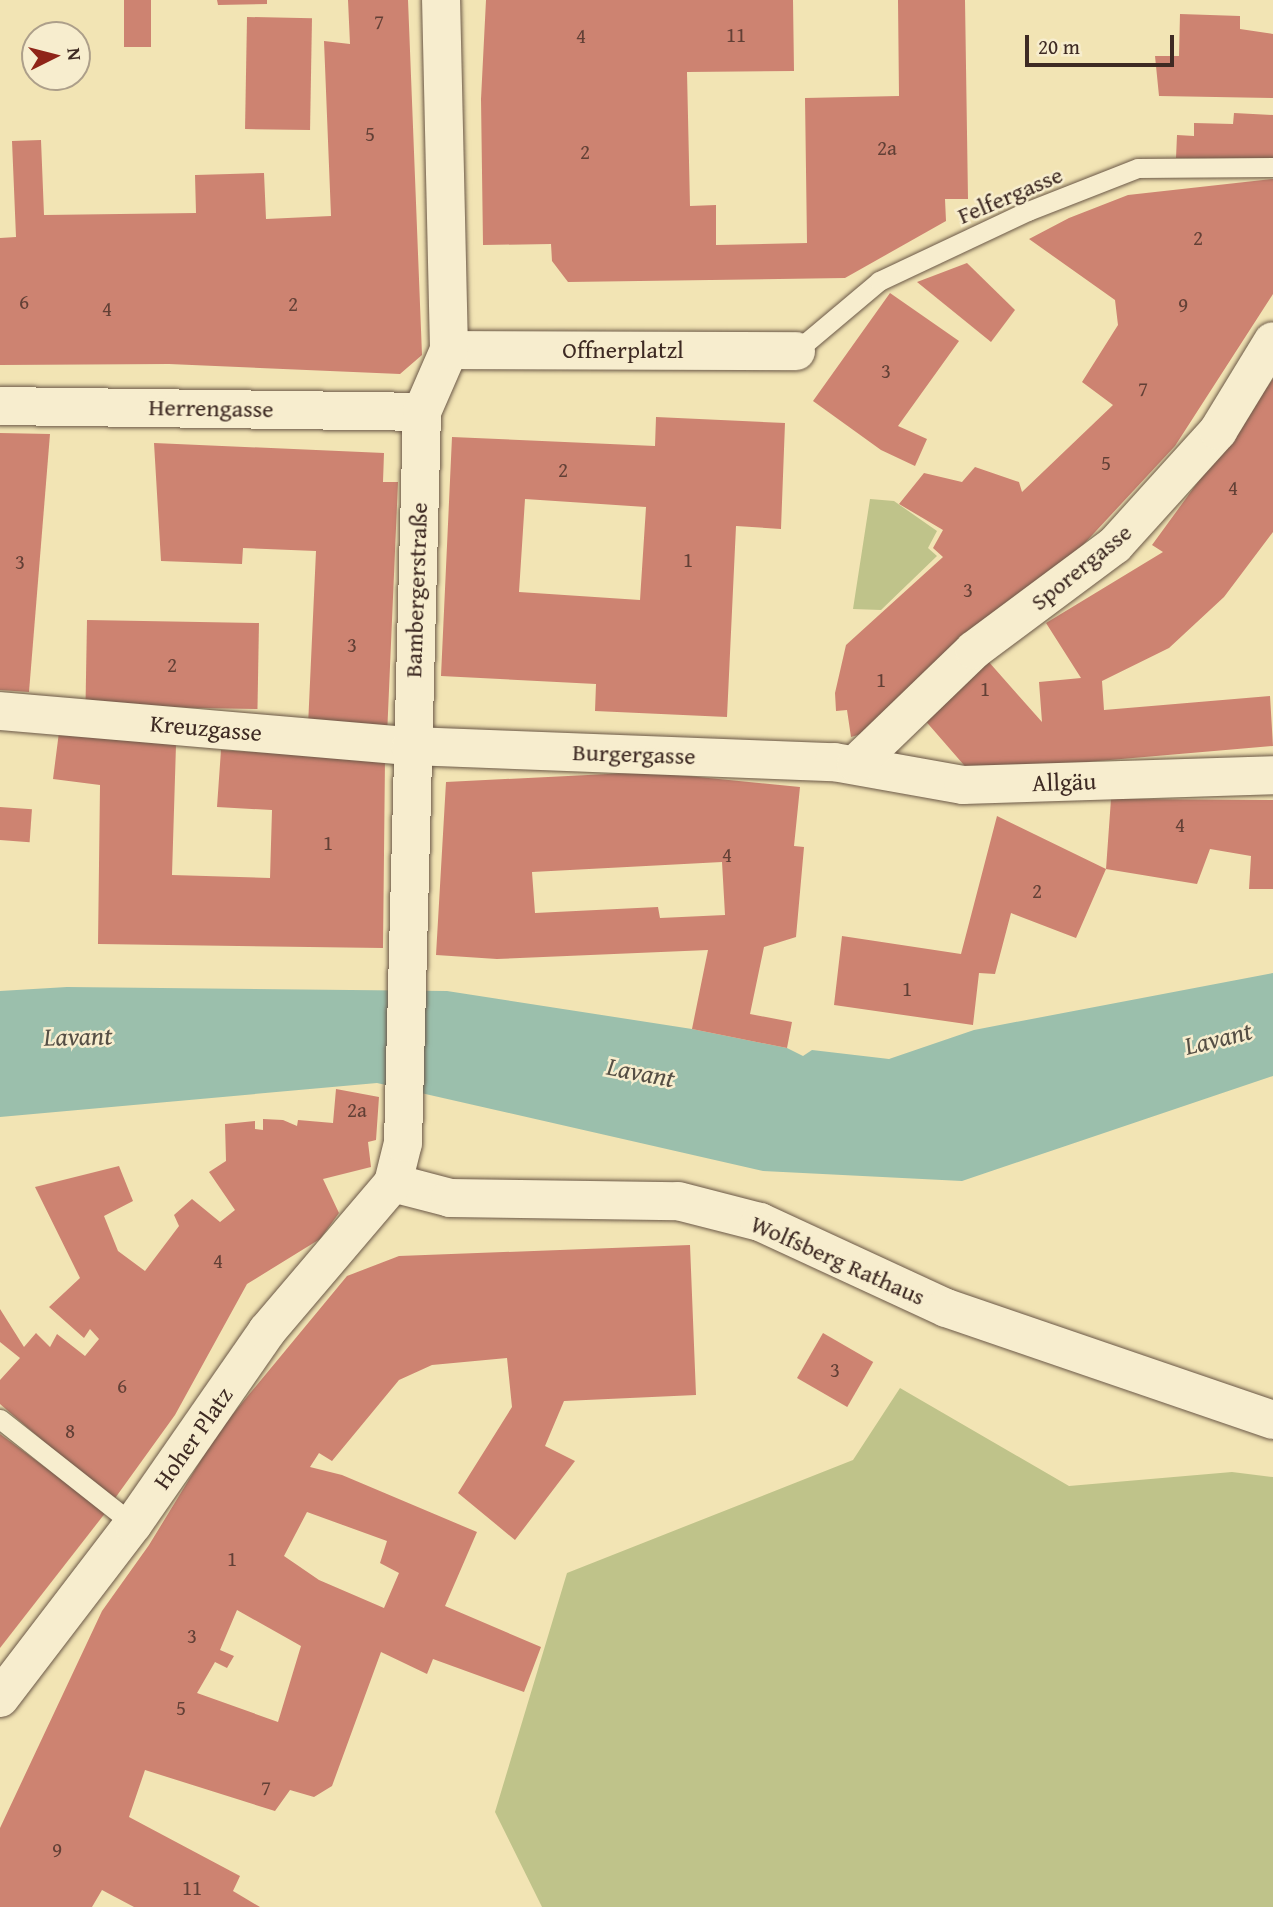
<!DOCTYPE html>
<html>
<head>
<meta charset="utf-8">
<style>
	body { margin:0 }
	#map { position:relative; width:1273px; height:1907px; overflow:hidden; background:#f2e4b4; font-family:"Gentium Book Plus",serif }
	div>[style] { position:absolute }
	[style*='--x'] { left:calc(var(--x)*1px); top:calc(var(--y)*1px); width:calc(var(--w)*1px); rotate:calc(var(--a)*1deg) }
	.green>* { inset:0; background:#bfc38a }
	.water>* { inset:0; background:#9bbfac }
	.building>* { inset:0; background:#cd8371; transform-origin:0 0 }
	.roads { filter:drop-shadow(0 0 2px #6b5847) drop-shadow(0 0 2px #6b5847) }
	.lane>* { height:19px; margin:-9.5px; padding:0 9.5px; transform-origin:9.5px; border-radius:9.5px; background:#f7edce }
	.street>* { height:38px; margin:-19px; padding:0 19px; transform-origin:19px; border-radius:19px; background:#f7edce }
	span { translate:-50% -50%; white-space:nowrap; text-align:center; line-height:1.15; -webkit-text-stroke:5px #f7edce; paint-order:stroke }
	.number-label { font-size:21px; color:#624036 }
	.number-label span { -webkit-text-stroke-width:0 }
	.street-label { font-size:24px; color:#3e2a23 }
	.water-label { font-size:26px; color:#554f45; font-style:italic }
	.north { position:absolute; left:21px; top:21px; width:70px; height:70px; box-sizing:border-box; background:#f7edce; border:2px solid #ad9f8a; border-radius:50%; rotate:84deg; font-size:19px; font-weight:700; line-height:28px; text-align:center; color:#3e2a23 }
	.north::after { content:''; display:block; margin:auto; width:24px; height:32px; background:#8f2418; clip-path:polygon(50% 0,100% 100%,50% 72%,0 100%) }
	.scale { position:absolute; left:1025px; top:35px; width:149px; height:32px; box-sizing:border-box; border:4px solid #3e2a23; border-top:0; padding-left:9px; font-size:21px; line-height:24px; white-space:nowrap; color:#3e2a23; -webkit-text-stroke:5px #f7edce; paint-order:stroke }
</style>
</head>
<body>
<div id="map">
	<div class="green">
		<div style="clip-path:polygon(870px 499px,894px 501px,937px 531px,928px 548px,937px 556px,881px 610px,853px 609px)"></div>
		<div style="clip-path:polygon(900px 1388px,1069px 1486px,1232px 1472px,1273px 1477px,1273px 1907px,542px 1907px,495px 1812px,567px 1573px,853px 1460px)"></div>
	</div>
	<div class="water">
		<div style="clip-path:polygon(1273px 973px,1273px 1076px,962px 1181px,763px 1171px,377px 1083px,0 1117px,0 991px,67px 987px,447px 991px,692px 1029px,787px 1048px,803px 1056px,812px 1050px,889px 1059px,974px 1030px)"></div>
	</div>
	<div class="building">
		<div style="left:124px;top:0;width:27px;height:47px"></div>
		<div style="clip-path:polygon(217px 0,267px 0,267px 4px,218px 5px)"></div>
		<div style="clip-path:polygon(348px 0,408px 0,422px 355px,400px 374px,169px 364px,0 365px,0 238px,16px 237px,12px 141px,41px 140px,44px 215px,196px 213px,195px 175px,264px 173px,266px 219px,331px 216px,324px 41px,350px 44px)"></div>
		<div style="clip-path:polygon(486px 0,793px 0,794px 71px,687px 72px,690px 206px,716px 205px,716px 245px,807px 243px,805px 98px,899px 96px,898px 0,965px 0,968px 199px,945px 199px,946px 221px,845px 278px,568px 282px,552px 261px,551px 244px,483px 245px,481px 99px)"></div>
		<div style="clip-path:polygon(1180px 14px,1240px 16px,1240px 29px,1273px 34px,1273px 98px,1159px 96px,1155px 56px,1179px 56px)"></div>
		<div style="left:247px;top:17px;width:65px;height:112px;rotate:1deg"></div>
		<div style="clip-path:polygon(1234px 113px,1273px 115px,1273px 161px,1176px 158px,1177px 135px,1194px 136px,1194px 123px,1233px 124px)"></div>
		<div style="clip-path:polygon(1273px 179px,1273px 294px,1175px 446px,1083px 545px,884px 727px,851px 737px,847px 710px,836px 711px,835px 693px,846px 645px,943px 557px,933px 548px,943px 530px,899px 504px,924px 473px,962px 482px,975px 467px,1019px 482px,1022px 492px,1113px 405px,1082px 382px,1118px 325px,1115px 300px,1029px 239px,1069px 218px,1128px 195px)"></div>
		<div style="clip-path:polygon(967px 263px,1015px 310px,991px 342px,917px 282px)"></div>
		<div style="clip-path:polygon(890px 293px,959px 341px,898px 426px,927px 439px,915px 466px,881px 450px,813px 401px)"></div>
		<div style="clip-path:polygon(1273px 379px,1273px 532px,1224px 597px,1169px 648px,1102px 681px,1104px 710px,1270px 696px,1273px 746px,970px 772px,923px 718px,988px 661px,1042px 722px,1039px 682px,1081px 678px,1046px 623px,1163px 552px,1152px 545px)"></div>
		<div style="clip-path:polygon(evenodd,656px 417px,785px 423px,781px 529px,736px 526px,727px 717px,595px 711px,596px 684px,441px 676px,452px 437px,655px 446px,656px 417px,525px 499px,646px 507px,640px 600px,519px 592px,525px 499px)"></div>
		<div style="clip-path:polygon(0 433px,50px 434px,29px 692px,0 690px)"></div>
		<div style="clip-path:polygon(154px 443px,384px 453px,383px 482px,398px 482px,387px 736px,308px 726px,316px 551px,243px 548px,242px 564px,161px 561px)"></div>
		<div style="left:87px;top:620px;width:172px;height:86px;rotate:1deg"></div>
		<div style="clip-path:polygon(59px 732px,176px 745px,172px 875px,270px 878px,272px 810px,217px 807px,221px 750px,385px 760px,383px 948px,98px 944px,100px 785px,53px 779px)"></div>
		<div style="clip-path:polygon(evenodd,648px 772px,800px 787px,794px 846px,804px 847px,796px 937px,764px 947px,750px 1014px,792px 1022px,787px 1048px,692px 1029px,708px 950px,497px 959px,436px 955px,446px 782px,648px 772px,722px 862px,725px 915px,660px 918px,658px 907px,535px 913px,532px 872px,722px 862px)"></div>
		<div style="clip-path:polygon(1111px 799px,1273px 800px,1273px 889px,1249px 889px,1251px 856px,1210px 849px,1197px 884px,1106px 869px,1076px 938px,1011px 913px,995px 974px,979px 973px,973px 1025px,834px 1005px,842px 936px,961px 954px,997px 816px,1106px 869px)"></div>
		<div style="left:0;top:807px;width:32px;height:33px;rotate:4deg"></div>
		<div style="clip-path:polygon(336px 1089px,379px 1097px,376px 1140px,368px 1142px,371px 1167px,323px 1179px,339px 1213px,320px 1239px,247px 1284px,175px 1415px,113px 1501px,0 1404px,0 1380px,20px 1358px,0 1342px,0 1309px,24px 1347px,36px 1333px,50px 1347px,57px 1334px,85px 1356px,99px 1339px,90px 1329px,84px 1338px,49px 1307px,80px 1278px,35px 1187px,119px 1166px,133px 1201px,104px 1216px,118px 1251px,145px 1271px,179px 1226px,174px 1215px,192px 1199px,220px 1222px,235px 1210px,209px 1172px,226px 1161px,225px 1124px,255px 1121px,255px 1129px,263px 1130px,263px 1119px,283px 1120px,297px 1126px,298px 1120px,333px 1123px)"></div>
		<div style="clip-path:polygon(evenodd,690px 1245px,696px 1395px,564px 1401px,545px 1446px,575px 1461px,515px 1540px,458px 1493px,512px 1407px,507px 1358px,432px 1365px,399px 1380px,332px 1461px,319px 1453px,310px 1467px,342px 1475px,477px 1532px,445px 1606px,541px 1647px,524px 1692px,433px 1659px,427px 1674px,381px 1652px,332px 1786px,314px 1797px,290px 1790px,275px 1811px,145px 1770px,129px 1817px,240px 1876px,233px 1891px,260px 1907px,134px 1907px,102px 1890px,92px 1907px,0 1907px,0 1828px,102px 1611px,149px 1545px,218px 1432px,347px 1276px,399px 1256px,690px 1245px,307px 1512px,387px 1541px,380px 1563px,399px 1573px,384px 1608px,319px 1580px,284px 1556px,307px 1512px,690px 1245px,237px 1610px,301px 1646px,278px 1722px,197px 1693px,215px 1662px,227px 1668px,234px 1656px,220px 1650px,237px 1610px)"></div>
		<div style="left:823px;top:1333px;width:58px;height:52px;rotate:30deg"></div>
		<div style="clip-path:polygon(0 1434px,106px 1512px,0 1648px)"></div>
	</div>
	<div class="roads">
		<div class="lane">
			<div style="--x:796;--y:351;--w:109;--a:-40.1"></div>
			<div style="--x:879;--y:281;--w:165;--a:-25.2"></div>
			<div style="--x:1028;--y:211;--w:118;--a:-21.4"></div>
			<div style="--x:1138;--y:168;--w:135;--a:-0.4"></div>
			<div style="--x:0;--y:1419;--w:169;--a:38.3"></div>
		</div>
		<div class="street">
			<div style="--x:449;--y:350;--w:347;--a:0.2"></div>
			<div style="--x:0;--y:406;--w:422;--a:0.8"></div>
			<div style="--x:0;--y:711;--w:412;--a:4.9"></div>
			<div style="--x:411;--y:746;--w:423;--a:2.2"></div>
			<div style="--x:834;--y:762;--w:131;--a:10.1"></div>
			<div style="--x:963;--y:785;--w:310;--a:-1.8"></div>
			<div style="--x:856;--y:764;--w:164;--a:-44"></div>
			<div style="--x:974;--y:650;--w:176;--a:-36.7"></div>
			<div style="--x:1115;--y:545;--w:154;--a:-47.9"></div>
			<div style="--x:1218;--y:431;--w:105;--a:-58.6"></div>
			<div style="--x:393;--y:1183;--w:59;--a:14.7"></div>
			<div style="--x:450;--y:1198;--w:228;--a:0.8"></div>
			<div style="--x:678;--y:1201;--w:85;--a:14.4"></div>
			<div style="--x:760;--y:1222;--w:205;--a:24.8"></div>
			<div style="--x:946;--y:1308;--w:346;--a:18.9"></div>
			<div style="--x:0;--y:1698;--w:219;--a:-52.6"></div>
			<div style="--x:133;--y:1524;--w:235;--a:-55.2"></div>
			<div style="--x:267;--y:1331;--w:194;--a:-49.6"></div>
			<div style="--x:393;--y:1183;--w:41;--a:-76"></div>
			<div style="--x:403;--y:1143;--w:731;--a:-88.51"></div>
			<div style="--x:422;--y:412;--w:68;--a:-66.5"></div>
			<div style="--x:449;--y:350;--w:350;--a:-91.3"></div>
		</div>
	</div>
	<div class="number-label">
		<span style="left:379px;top:22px">7</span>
		<span style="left:736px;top:35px">11</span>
		<span style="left:581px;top:36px">4</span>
		<span style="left:370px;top:134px">5</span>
		<span style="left:887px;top:148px">2a</span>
		<span style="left:585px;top:152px">2</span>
		<span style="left:1198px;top:238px">2</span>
		<span style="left:24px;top:302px">6</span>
		<span style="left:293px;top:304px">2</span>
		<span style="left:1183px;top:305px">9</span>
		<span style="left:107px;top:309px">4</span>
		<span style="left:886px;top:371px">3</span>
		<span style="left:1143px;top:389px">7</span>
		<span style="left:1106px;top:463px">5</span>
		<span style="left:563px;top:470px">2</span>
		<span style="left:1233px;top:488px">4</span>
		<span style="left:688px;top:560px">1</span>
		<span style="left:20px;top:562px">3</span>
		<span style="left:968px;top:590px">3</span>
		<span style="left:352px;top:645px">3</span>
		<span style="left:172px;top:665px">2</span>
		<span style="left:881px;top:680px">1</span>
		<span style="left:985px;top:689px">1</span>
		<span style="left:1180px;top:825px">4</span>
		<span style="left:328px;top:843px">1</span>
		<span style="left:727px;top:855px">4</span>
		<span style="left:1037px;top:891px">2</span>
		<span style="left:907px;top:989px">1</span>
		<span style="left:357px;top:1110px">2a</span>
		<span style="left:218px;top:1261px">4</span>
		<span style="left:835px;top:1370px">3</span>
		<span style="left:122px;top:1386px">6</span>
		<span style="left:70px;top:1431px">8</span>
		<span style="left:232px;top:1559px">1</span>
		<span style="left:192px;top:1636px">3</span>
		<span style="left:181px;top:1708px">5</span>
		<span style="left:266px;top:1788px">7</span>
		<span style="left:57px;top:1850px">9</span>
		<span style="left:192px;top:1888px">11</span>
	</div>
	<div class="street-label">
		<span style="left:1010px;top:195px;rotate:-23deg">Felfergasse</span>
		<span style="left:623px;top:350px">Offnerplatzl</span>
		<span style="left:211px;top:408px;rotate:1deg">Herrengasse</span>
		<span style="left:1081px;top:567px;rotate:-39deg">Sporergasse</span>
		<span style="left:416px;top:590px;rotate:-88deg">Bambergerstraße</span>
		<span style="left:206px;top:728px;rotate:5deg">Kreuzgasse</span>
		<span style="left:634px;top:754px;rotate:2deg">Burgergasse</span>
		<span style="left:1064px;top:782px;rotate:-2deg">Allgäu</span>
		<span style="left:838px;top:1260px;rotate:24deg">Wolfsberg Rathaus</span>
		<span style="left:193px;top:1438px;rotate:-55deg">Hoher Platz</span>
	</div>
	<div class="water-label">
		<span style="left:78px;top:1036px;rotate:-1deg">Lavant</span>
		<span style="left:1218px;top:1038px;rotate:-14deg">Lavant</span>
		<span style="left:641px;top:1072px;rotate:11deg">Lavant</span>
	</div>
	<div class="north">N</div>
	<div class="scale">20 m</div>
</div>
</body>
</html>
